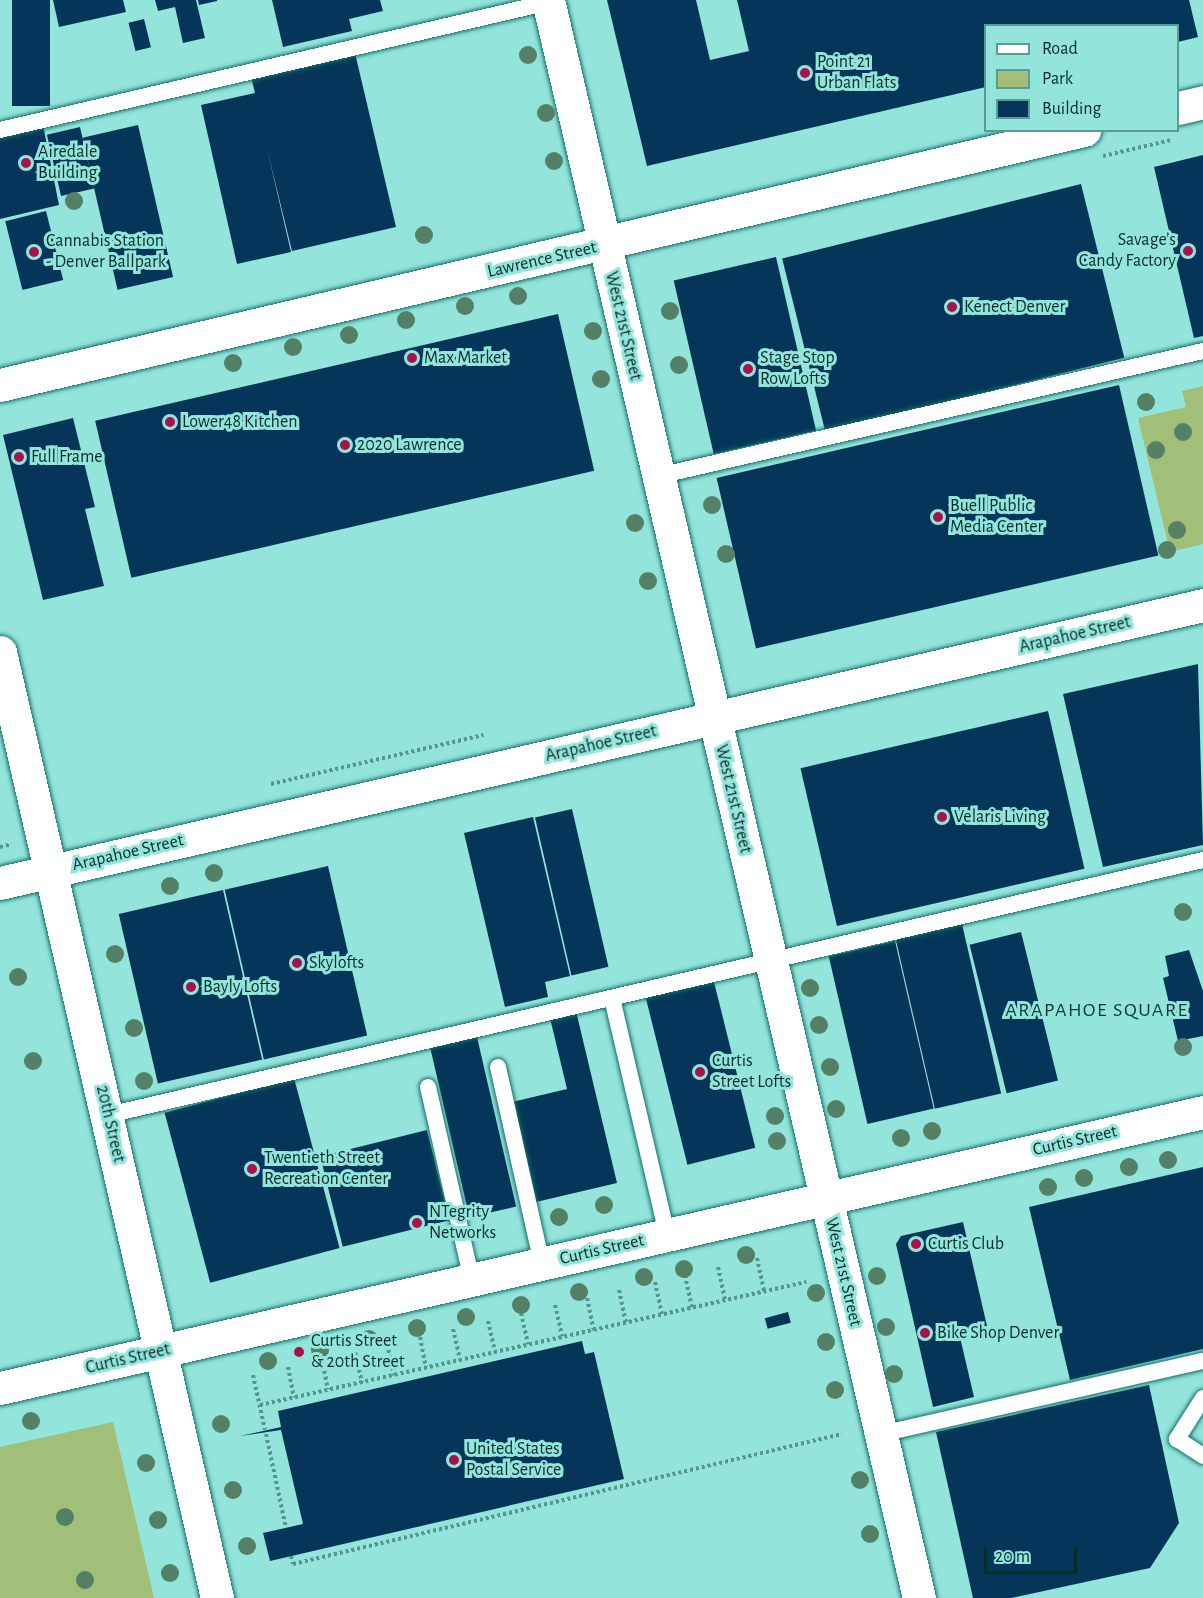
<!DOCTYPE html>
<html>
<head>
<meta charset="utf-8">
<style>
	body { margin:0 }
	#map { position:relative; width:1203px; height:1598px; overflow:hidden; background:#93e5dc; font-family:"Alegreya Sans",sans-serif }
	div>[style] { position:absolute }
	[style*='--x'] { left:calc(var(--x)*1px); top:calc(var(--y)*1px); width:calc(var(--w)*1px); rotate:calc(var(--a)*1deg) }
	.green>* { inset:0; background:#a1bf78 }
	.building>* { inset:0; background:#05365a; transform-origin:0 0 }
	.path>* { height:4px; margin-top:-2px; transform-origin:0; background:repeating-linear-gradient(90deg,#56948e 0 3px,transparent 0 6px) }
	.roads { filter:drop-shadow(0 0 2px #126f68) drop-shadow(0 0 2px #126f68) }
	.service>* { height:16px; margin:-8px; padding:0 8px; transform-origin:8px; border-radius:8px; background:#fff }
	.tertiary>* { height:33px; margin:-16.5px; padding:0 16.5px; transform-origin:16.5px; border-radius:16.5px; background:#fff }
	.secondary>* { height:33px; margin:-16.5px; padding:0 16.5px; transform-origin:16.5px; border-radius:16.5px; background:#fff }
	.trees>* { width:18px; height:18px; margin:-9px; border-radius:50%; background:#548066 }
	.dots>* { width:16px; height:16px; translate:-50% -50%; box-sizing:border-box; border:3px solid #93e5dc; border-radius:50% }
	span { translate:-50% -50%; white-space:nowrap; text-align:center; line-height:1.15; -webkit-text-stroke:6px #93e5dc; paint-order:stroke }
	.poi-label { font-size:18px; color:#082c29 }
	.left { translate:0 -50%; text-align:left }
	.right { translate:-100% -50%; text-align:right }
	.street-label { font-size:18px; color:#082c29 }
	.neighbourhood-label { font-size:20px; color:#0e3b38; letter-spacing:1.5px }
	.legend { position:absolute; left:984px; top:24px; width:195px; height:108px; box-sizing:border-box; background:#93e5dc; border:2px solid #5b9b94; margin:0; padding:8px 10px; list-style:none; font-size:18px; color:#082c29 }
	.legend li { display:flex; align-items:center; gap:12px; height:30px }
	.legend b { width:30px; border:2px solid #5b9b94 }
	.scale { position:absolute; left:984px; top:1547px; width:93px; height:27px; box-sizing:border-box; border:3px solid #082c29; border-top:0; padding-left:8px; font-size:18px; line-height:21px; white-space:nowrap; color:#082c29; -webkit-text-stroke:4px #93e5dc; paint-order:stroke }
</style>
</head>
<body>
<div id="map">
	<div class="green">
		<div style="clip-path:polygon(1203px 386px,1203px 544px,1170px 552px,1138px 418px,1186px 407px,1182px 391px)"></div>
		<div style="clip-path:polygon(113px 1422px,154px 1598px,0 1598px,0 1447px)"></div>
	</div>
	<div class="building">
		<div style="left:12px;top:0;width:38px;height:106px"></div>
		<div style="clip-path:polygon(53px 0,123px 0,126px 12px,59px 27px)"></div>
		<div style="clip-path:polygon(155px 0,196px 0,205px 38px,183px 43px,175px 7px,158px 11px)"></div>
		<div style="clip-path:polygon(198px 0,217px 0,217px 1px,199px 5px)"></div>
		<div style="clip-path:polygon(272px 0,380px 0,383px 11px,349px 19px,352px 31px,283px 47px)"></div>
		<div style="clip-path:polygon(607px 0,696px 0,710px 60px,749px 51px,737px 0,1189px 0,1198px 37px,1178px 42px,1178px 26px,986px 26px,986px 87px,647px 166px)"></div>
		<div style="left:144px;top:19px;width:29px;height:16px;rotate:76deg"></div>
		<div style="clip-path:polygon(355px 53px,396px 227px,292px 251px,267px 149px,291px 252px,237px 264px,201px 105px,255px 93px,251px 77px)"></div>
		<div style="clip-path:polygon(43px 125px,59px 205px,0 219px,0 135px)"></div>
		<div style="left:138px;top:125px;width:156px;height:57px;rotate:77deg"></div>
		<div style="left:80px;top:127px;width:63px;height:34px;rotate:77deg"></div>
		<div style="clip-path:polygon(1203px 155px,1203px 336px,1194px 338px,1154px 167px)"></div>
		<div style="left:1081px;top:184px;width:179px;height:308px;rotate:76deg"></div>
		<div style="left:46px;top:211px;width:71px;height:42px;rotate:76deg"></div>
		<div style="left:776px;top:257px;width:178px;height:105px;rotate:77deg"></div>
		<div style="left:558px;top:314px;width:161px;height:475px;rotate:77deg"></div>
		<div style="left:1119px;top:385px;width:175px;height:413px;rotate:77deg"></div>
		<div style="clip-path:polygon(73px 418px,95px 507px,85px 509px,104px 586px,43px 600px,3px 435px)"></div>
		<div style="clip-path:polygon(1198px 664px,1203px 845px,1103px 867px,1063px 694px)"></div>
		<div style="left:1048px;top:711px;width:162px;height:254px;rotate:77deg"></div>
		<div style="left:572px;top:809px;width:162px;height:38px;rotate:77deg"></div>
		<div style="clip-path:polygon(533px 817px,570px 976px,545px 982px,548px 997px,505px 1007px,464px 833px)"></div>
		<div style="left:328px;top:866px;width:174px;height:106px;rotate:77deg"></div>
		<div style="left:223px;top:890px;width:174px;height:107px;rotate:77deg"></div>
		<div style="left:962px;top:924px;width:174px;height:68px;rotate:77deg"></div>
		<div style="left:1021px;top:932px;width:153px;height:53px;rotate:76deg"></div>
		<div style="left:895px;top:941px;width:172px;height:68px;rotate:77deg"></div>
		<div style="clip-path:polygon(1189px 950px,1203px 991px,1203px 1036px,1178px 1041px,1163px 978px,1169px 976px,1165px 956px)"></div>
		<div style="left:713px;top:978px;width:175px;height:70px;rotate:76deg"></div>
		<div style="clip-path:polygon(576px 1011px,617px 1183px,536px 1202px,512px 1102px,567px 1089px,550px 1018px)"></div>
		<div style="left:477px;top:1037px;width:174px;height:48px;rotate:77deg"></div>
		<div style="left:294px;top:1078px;width:176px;height:134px;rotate:75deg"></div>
		<div style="left:427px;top:1130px;width:93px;height:110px;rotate:76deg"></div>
		<div style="clip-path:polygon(1203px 1167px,1203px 1349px,1070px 1380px,1029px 1207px)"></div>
		<div style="clip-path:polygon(963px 1222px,987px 1326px,959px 1333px,974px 1397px,933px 1407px,896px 1244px,901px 1236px)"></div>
		<div style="left:788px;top:1312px;width:11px;height:24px;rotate:75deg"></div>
		<div style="clip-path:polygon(582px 1341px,585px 1354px,594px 1352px,624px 1479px,270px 1561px,263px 1533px,303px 1524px,281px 1430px,240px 1436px,281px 1427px,278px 1411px)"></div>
		<div style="clip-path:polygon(1149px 1385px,1179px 1523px,1150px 1568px,1011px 1598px,973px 1598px,936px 1432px)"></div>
	</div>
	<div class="path">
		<div style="--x:1103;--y:156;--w:71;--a:-13.1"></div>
		<div style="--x:271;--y:784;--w:218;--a:-13"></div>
		<div style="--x:0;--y:847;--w:12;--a:-14"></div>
		<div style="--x:757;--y:1258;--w:34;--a:78"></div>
		<div style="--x:718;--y:1267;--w:34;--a:78"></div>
		<div style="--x:685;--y:1275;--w:34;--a:78"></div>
		<div style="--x:655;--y:1282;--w:33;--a:78"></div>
		<div style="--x:619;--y:1290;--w:34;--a:78"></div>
		<div style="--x:587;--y:1298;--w:33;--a:78"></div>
		<div style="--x:555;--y:1305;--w:32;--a:77"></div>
		<div style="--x:521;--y:1313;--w:32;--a:77"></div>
		<div style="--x:488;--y:1321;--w:32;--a:77"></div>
		<div style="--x:453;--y:1329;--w:32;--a:77"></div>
		<div style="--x:420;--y:1337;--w:31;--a:79"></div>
		<div style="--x:387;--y:1344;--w:32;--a:77"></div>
		<div style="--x:355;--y:1352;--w:31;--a:77"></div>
		<div style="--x:322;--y:1359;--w:31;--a:79"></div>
		<div style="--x:288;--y:1367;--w:31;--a:79"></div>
		<div style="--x:253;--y:1375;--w:56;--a:77.7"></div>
		<div style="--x:260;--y:1405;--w:560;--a:-12.7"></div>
		<div style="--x:266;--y:1434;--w:96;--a:78"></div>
		<div style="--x:291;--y:1556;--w:8;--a:76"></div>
		<div style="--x:293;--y:1564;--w:564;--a:-13.32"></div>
	</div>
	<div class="roads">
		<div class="service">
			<div style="--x:0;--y:130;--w:569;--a:-13.11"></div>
			<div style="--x:658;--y:476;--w:559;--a:-12.92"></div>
			<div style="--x:612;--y:998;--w:243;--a:76.9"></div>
			<div style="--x:498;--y:1067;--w:202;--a:77.4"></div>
			<div style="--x:428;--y:1087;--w:198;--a:77.2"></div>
			<div style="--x:108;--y:1115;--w:1124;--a:-13.11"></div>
			<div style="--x:1203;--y:1398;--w:49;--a:122.4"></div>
			<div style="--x:1177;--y:1439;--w:31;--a:33"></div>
			<div style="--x:881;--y:1434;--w:330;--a:-12.8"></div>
		</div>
		<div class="tertiary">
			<div style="--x:548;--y:0;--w:1641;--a:76.93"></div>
			<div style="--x:1178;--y:108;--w:26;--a:-13"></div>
			<div style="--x:0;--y:385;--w:1114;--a:-13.24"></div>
			<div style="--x:0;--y:883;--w:1235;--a:-13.01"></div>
			<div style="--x:0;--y:1388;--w:1234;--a:-12.92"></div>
		</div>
		<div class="secondary">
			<div style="--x:0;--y:652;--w:971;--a:77.08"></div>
		</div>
	</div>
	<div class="trees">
		<div style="left:528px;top:55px"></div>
		<div style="left:546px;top:113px"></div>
		<div style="left:554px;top:161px"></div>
		<div style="left:74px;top:201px"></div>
		<div style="left:424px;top:235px"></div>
		<div style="left:518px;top:296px"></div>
		<div style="left:465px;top:306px"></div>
		<div style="left:670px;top:311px"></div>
		<div style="left:406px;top:320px"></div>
		<div style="left:593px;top:331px"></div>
		<div style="left:349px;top:335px"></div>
		<div style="left:293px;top:347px"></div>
		<div style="left:233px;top:363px"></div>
		<div style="left:679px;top:365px"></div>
		<div style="left:601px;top:379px"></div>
		<div style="left:1146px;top:402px"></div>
		<div style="left:1183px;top:432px"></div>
		<div style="left:1156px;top:450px"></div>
		<div style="left:712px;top:505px"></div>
		<div style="left:635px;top:523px"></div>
		<div style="left:1177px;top:530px"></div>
		<div style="left:1167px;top:550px"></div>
		<div style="left:726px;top:554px"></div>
		<div style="left:648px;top:581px"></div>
		<div style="left:214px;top:873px"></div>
		<div style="left:170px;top:886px"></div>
		<div style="left:1183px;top:912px"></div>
		<div style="left:115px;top:954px"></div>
		<div style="left:18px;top:977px"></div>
		<div style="left:810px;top:988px"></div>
		<div style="left:819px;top:1025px"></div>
		<div style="left:134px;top:1028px"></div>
		<div style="left:1183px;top:1047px"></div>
		<div style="left:33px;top:1061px"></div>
		<div style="left:830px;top:1067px"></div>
		<div style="left:144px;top:1081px"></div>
		<div style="left:836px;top:1109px"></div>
		<div style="left:775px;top:1116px"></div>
		<div style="left:932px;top:1131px"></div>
		<div style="left:901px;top:1138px"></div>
		<div style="left:777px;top:1141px"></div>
		<div style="left:1168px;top:1160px"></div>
		<div style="left:1129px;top:1167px"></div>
		<div style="left:1084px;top:1178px"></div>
		<div style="left:1048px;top:1187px"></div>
		<div style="left:604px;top:1205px"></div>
		<div style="left:559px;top:1217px"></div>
		<div style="left:746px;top:1255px"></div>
		<div style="left:684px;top:1269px"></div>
		<div style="left:877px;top:1276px"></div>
		<div style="left:644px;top:1277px"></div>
		<div style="left:579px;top:1292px"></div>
		<div style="left:816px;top:1293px"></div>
		<div style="left:521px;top:1305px"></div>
		<div style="left:466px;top:1317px"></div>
		<div style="left:886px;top:1327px"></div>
		<div style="left:417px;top:1328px"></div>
		<div style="left:369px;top:1339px"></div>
		<div style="left:826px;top:1342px"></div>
		<div style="left:320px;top:1350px"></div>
		<div style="left:268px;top:1361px"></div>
		<div style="left:894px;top:1374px"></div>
		<div style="left:835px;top:1390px"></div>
		<div style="left:31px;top:1421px"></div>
		<div style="left:221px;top:1424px"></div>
		<div style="left:146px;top:1463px"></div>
		<div style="left:860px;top:1480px"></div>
		<div style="left:233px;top:1490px"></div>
		<div style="left:65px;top:1517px"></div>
		<div style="left:158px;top:1520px"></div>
		<div style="left:870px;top:1534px"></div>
		<div style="left:247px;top:1546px"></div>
		<div style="left:170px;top:1573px"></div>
		<div style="left:85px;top:1580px"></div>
	</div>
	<div class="dots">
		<div style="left:805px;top:73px;background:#a7124a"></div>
		<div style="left:26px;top:163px;background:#a7124a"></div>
		<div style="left:1188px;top:251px;background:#a7124a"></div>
		<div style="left:34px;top:252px;background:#a7124a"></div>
		<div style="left:952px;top:307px;background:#a7124a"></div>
		<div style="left:412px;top:358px;background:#a7124a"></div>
		<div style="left:748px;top:369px;background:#a7124a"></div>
		<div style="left:170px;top:422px;background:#a7124a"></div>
		<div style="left:345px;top:445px;background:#a7124a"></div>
		<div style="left:19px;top:457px;background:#a7124a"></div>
		<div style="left:938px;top:517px;background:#a7124a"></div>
		<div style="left:942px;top:817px;background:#a7124a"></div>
		<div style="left:297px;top:963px;background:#a7124a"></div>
		<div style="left:191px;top:987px;background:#a7124a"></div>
		<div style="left:700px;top:1072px;background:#a7124a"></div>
		<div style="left:252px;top:1169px;background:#a7124a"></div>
		<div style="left:417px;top:1223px;background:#a7124a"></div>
		<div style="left:916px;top:1244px;background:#a7124a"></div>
		<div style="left:925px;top:1333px;background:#a7124a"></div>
		<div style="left:299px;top:1352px;background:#a7124a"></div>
		<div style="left:454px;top:1460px;background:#a7124a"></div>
	</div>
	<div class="poi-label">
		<span class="left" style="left:817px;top:73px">Point 21<br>Urban Flats</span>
		<span class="left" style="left:38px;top:163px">Airedale<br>Building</span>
		<span class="right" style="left:1176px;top:251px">Savage’s<br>Candy Factory</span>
		<span class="left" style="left:46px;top:252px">Cannabis Station<br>- Denver Ballpark</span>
		<span class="left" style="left:964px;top:307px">Kenect Denver</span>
		<span class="left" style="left:424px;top:358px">Max Market</span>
		<span class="left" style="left:760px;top:369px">Stage Stop<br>Row Lofts</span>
		<span class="left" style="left:182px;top:422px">Lower48 Kitchen</span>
		<span class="left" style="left:357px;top:445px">2020 Lawrence</span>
		<span class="left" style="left:31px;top:457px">Full Frame</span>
		<span class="left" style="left:950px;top:517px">Buell Public<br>Media Center</span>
		<span class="left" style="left:954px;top:817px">Velaris Living</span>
		<span class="left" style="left:309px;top:963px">Skylofts</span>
		<span class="left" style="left:203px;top:987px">Bayly Lofts</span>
		<span class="left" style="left:712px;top:1072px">Curtis<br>Street Lofts</span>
		<span class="left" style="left:264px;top:1169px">Twentieth Street<br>Recreation Center</span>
		<span class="left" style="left:429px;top:1223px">NTegrity<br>Networks</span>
		<span class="left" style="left:928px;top:1244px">Curtis Club</span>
		<span class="left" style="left:937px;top:1333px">Bike Shop Denver</span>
		<span class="left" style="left:311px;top:1352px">Curtis Street<br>&amp; 20th Street</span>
		<span class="left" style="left:466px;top:1460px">United States<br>Postal Service</span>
	</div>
	<div class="street-label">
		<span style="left:542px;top:260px;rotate:-13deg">Lawrence Street</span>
		<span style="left:623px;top:326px;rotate:77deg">West 21st Street</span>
		<span style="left:1075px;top:635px;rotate:-13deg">Arapahoe Street</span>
		<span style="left:601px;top:744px;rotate:-13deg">Arapahoe Street</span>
		<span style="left:733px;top:799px;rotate:77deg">West 21st Street</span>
		<span style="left:128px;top:853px;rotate:-13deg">Arapahoe Street</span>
		<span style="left:110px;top:1124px;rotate:77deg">20th Street</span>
		<span style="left:1075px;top:1141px;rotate:-13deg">Curtis Street</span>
		<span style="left:602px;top:1250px;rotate:-13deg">Curtis Street</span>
		<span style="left:843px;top:1272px;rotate:77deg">West 21st Street</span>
		<span style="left:128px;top:1359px;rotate:-13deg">Curtis Street</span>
	</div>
	<div class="neighbourhood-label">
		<span style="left:1097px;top:1010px">ARAPAHOE SQUARE</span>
	</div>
	<ul class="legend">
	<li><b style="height:8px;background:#fff"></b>Road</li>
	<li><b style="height:16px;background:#a1bf78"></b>Park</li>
	<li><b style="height:16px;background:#05365a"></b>Building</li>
	</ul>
	<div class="scale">20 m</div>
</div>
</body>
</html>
